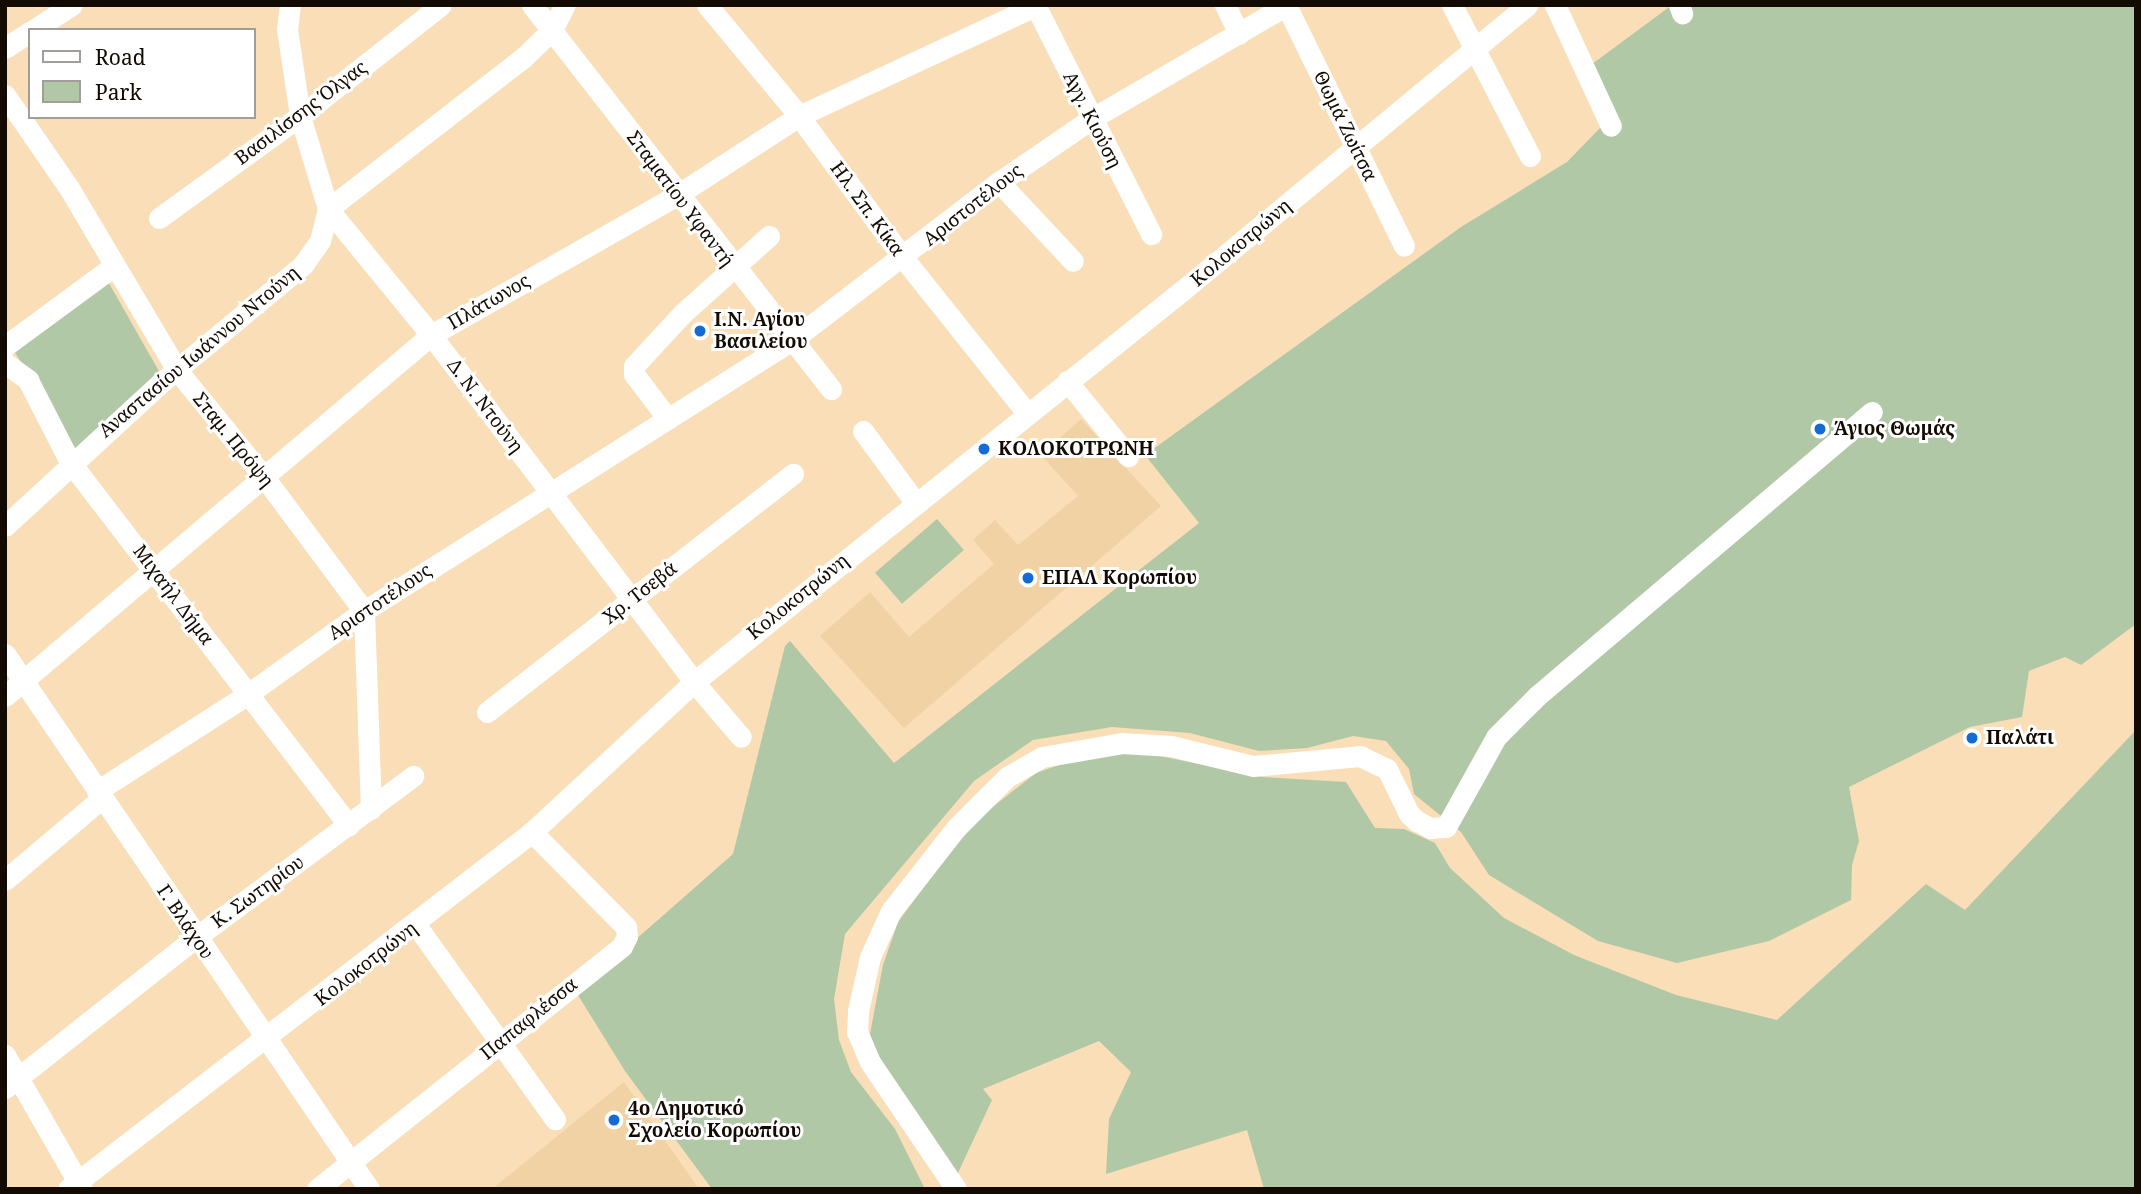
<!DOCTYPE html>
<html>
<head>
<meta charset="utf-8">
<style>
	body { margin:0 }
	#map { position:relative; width:2141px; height:1194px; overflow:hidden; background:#f9deb7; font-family:"Noto Serif",serif }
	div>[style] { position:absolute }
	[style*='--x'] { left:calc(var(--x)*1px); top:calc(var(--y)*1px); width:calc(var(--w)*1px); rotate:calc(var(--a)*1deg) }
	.built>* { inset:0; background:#f0d2a5 }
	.green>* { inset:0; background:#b0c8a6; transform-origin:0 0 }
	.minor>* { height:21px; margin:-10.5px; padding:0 10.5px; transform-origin:10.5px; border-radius:10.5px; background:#fff }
	.dots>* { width:19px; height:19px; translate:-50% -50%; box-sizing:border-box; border:4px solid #fff; border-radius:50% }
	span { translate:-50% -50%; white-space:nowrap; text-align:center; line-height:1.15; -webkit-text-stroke:6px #fff; paint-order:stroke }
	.street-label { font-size:19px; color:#130a01 }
	.poi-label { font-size:19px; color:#130a01; font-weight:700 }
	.left { translate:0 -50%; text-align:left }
	.frame { position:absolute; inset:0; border:7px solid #130a01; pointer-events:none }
	.legend { position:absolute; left:28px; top:28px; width:228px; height:91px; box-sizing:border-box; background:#fff; border:2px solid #a19d99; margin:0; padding:9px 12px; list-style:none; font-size:21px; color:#130a01 }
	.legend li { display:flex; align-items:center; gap:14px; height:35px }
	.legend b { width:35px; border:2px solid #a19d99 }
</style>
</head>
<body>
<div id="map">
	<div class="built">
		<div style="clip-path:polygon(1081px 419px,1161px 506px,904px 728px,820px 636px,870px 592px,909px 637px,994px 564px,973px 540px,995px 520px,1018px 545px,1078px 496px,1041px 455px)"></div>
		<div style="clip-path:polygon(624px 1082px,699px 1189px,492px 1189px)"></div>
	</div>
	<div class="green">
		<div style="clip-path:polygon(1672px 5px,2136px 5px,2136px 624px,2081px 665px,2065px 657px,2029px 671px,2022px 717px,1970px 727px,1849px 787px,1859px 841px,1852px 865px,1851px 900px,1769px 941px,1677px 963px,1598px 941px,1489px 875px,1461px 832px,1414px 794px,1409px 769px,1386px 741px,1353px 736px,1307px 748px,1259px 751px,1190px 733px,1112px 727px,1033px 740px,974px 781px,845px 934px,834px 999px,839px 1040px,851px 1072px,895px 1129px,925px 1189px,712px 1189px,625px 1071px,576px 992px,733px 854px,785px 646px,790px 641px,894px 763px,1199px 523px,1145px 455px,1461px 227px,1567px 162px,1603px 125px,1580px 73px)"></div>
		<div style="clip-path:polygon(106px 278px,164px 380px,79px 454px,14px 351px)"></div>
		<div style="left:937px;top:519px;width:41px;height:82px;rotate:49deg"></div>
		<div style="clip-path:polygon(2136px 730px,2136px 1189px,1264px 1189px,1247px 1130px,1106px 1174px,1109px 1119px,1131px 1072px,1099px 1041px,983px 1089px,992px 1100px,957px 1175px,876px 1055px,870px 1034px,883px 965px,898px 922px,971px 824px,1036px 773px,1079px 758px,1140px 752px,1263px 777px,1346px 782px,1375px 828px,1404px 829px,1435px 843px,1450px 868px,1504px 918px,1574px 955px,1676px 995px,1777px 1020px,1926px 884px,1965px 910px)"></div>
	</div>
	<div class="minor">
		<div style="--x:290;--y:5;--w:24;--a:97"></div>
		<div style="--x:287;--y:29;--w:88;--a:81.5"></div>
		<div style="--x:300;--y:116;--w:97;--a:73.2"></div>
		<div style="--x:328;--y:209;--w:163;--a:50.7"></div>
		<div style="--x:431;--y:335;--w:435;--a:52.8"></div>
		<div style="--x:694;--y:682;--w:72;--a:49.5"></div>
		<div style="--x:532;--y:5;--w:487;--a:52.1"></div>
		<div style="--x:707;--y:5;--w:144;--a:50.3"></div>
		<div style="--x:799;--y:116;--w:177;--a:53.7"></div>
		<div style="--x:904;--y:259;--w:196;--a:51.4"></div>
		<div style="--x:1035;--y:5;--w:257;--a:63.1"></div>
		<div style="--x:1225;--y:5;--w:32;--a:64"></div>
		<div style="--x:1286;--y:5;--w:268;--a:63.9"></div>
		<div style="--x:1452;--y:5;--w:170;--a:62.7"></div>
		<div style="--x:1555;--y:5;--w:133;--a:65.2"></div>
		<div style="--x:1679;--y:5;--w:9;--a:69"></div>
		<div style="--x:33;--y:30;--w:46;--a:-32.7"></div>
		<div style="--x:5;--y:48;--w:30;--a:-33"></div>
		<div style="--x:5;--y:95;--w:113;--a:55.5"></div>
		<div style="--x:69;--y:188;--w:212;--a:59.3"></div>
		<div style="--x:177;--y:370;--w:138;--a:50.9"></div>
		<div style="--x:264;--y:477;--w:167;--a:53.3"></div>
		<div style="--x:364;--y:611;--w:198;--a:88"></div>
		<div style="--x:999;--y:182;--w:108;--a:46.9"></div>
		<div style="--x:159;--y:218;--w:174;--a:-35.9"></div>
		<div style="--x:300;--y:116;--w:179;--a:-38.2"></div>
		<div style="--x:5;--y:346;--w:135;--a:-36.3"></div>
		<div style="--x:5;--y:363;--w:29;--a:36"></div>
		<div style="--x:28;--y:380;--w:92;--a:62.9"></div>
		<div style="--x:70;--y:462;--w:458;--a:52.5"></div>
		<div style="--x:1067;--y:381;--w:97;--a:50.9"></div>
		<div style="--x:668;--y:419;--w:56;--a:-127.1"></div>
		<div style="--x:634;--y:374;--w:8;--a:-90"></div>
		<div style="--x:634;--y:366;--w:71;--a:-47.3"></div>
		<div style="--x:682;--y:314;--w:117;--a:-41.9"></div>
		<div style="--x:863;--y:431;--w:88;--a:53.8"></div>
		<div style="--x:5;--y:526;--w:216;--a:-42.6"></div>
		<div style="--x:164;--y:380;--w:180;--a:-39.6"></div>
		<div style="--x:303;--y:265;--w:29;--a:-55"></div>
		<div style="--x:320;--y:241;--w:33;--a:-76"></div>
		<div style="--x:328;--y:209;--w:249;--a:-37.8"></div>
		<div style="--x:525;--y:56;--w:37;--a:-44"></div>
		<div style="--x:552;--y:30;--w:28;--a:-63"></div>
		<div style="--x:5;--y:654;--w:647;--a:55.77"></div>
		<div style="--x:5;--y:696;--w:558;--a:-40.28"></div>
		<div style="--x:431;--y:335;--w:283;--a:-29.6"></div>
		<div style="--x:677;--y:195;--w:145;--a:-32.9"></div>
		<div style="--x:799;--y:116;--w:263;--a:-25"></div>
		<div style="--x:487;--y:712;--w:388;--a:-37.9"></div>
		<div style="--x:97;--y:791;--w:179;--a:-32.7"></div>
		<div style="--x:248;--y:694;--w:143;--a:-35.6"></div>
		<div style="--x:364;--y:611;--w:507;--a:-32.34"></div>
		<div style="--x:792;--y:340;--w:260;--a:-37.4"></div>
		<div style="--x:999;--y:182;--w:112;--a:-34.4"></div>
		<div style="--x:1091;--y:119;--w:227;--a:-30.2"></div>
		<div style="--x:5;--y:880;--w:127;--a:-40.2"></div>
		<div style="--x:416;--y:925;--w:239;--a:54.4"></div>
		<div style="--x:5;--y:1055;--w:155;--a:60.1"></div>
		<div style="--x:5;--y:1088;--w:242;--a:-38.3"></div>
		<div style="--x:195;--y:938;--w:272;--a:-36.6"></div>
		<div style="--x:68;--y:1189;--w:585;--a:-37.57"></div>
		<div style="--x:532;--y:832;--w:221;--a:-42.8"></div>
		<div style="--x:694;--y:682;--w:627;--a:-38.72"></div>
		<div style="--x:1183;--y:290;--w:447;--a:-39.6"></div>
		<div style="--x:317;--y:1189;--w:390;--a:-38.5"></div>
		<div style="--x:622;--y:946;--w:11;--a:-63"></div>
		<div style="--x:627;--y:936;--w:9;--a:-96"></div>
		<div style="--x:626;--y:927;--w:134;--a:-134.7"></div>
		<div style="--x:956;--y:1189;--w:153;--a:-124.1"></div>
		<div style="--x:870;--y:1062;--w:33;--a:-113"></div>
		<div style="--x:857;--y:1032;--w:21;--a:-87"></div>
		<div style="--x:858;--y:1011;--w:55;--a:-77.5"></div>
		<div style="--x:870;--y:957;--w:51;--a:-65.5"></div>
		<div style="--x:891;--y:911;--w:105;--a:-51.9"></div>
		<div style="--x:956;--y:828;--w:72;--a:-45"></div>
		<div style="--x:1007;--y:777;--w:40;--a:-29.7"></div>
		<div style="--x:1042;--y:757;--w:81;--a:-9.9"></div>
		<div style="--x:1122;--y:743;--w:49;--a:3.5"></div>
		<div style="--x:1171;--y:746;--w:84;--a:13.7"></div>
		<div style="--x:1253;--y:766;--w:107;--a:-5.3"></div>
		<div style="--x:1360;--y:756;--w:30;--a:26"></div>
		<div style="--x:1387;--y:769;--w:50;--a:63.9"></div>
		<div style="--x:1409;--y:814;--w:11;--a:41"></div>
		<div style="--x:1417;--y:821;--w:15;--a:28"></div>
		<div style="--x:1430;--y:828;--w:16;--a:-4"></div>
		<div style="--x:1446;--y:827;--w:103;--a:-60.9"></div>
		<div style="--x:1496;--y:737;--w:58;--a:-45"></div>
		<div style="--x:1537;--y:696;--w:439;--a:-40.3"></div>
	</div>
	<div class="dots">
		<div style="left:700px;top:331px;background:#136cd6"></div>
		<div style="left:1820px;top:429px;background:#136cd6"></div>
		<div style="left:984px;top:449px;background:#136cd6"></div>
		<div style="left:1028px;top:578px;background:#136cd6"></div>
		<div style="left:1972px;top:738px;background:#136cd6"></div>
		<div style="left:614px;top:1120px;background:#136cd6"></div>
	</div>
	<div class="street-label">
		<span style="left:301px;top:113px;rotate:-37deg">Βασιλίσσης Όλγας</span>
		<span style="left:1092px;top:120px;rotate:63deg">Αγγ. Κιούση</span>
		<span style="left:1345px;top:126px;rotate:64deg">Θωμά Ζωίτσα</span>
		<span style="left:680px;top:199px;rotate:53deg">Σταματίου Υφαντή</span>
		<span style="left:973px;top:205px;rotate:-38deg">Αριστοτέλους</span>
		<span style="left:867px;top:209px;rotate:54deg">Ηλ. Σπ. Κίκα</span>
		<span style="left:1241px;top:243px;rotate:-40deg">Κολοκοτρώνη</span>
		<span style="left:489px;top:302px;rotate:-30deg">Πλάτωνος</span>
		<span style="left:199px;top:352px;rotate:-40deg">Αναστασίου Ιωάννου Ντούνη</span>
		<span style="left:485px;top:406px;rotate:53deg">Δ. Ν. Ντούνη</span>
		<span style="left:233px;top:440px;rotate:51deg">Σταμ. Πρόψη</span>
		<span style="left:640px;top:593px;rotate:-38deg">Χρ. Τσεβά</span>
		<span style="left:173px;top:595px;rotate:53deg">Μιχαήλ Δήμα</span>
		<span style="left:798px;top:597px;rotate:-39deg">Κολοκοτρώνη</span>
		<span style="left:380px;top:602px;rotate:-34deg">Αριστοτέλους</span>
		<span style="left:258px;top:892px;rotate:-36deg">Κ. Σωτηρίου</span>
		<span style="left:185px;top:922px;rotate:56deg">Γ. Βλάχου</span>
		<span style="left:366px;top:964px;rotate:-38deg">Κολοκοτρώνη</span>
		<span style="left:529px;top:1019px;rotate:-39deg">Παπαφλέσσα</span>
	</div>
	<div class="poi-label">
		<span class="left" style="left:714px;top:331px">Ι.Ν. Αγίου<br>Βασιλείου</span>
		<span class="left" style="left:1834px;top:429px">Άγιος Θωμάς</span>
		<span class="left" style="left:998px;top:449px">ΚΟΛΟΚΟΤΡΩΝΗ</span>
		<span class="left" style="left:1042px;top:578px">ΕΠΑΛ Κορωπίου</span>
		<span class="left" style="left:1986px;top:738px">Παλάτι</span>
		<span class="left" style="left:628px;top:1120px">4ο Δημοτικό<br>Σχολείο Κορωπίου</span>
	</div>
	<div class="frame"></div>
	<ul class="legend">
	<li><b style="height:9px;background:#fff"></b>Road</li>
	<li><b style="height:19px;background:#b0c8a6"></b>Park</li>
	</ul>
</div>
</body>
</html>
